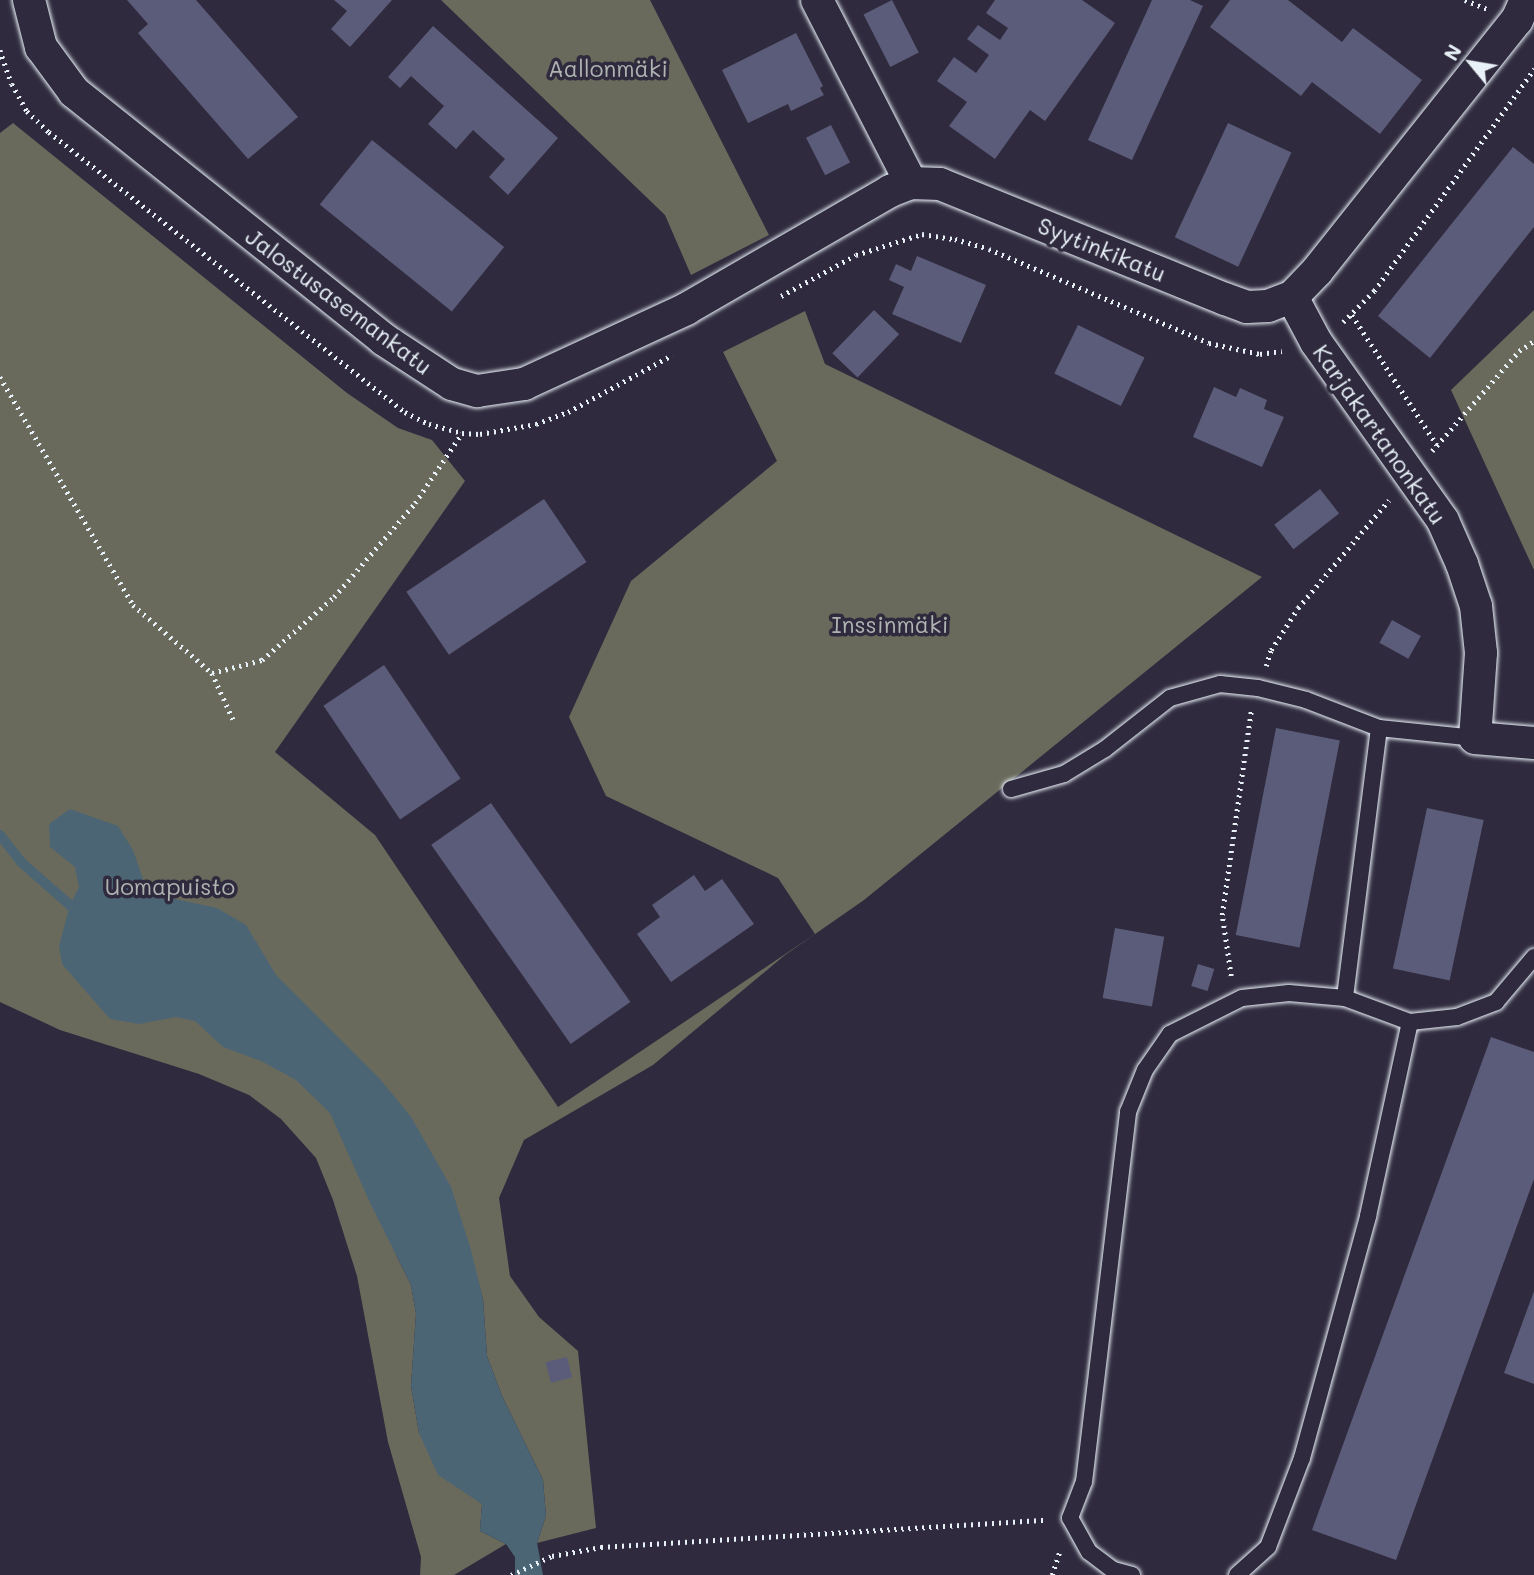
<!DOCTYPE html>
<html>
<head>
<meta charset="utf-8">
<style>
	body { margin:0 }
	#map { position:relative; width:1534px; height:1575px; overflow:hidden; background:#2f2a3d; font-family:Mali,sans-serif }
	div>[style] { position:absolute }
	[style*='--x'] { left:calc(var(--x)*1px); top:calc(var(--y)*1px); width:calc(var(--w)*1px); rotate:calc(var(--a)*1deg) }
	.green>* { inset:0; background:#696a5c }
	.water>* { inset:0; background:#4c6575 }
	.stream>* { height:10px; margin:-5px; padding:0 5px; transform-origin:5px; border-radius:5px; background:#4c6575 }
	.building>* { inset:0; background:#5b5c79; transform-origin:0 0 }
	.path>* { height:4.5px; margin-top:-2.25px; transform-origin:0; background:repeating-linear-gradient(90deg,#e8f1f8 0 2px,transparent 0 7px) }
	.roads { filter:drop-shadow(0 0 2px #e8f1f8) drop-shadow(0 0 2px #e8f1f8) }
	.service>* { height:16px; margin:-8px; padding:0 8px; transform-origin:8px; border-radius:8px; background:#2f2a3d }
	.minor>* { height:32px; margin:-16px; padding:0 16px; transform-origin:16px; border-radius:16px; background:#2f2a3d }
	span { translate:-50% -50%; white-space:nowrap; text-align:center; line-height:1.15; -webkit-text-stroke:7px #2f2a3d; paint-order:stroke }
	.park-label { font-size:23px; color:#afb4b2 }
	.street-label { font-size:23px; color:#e8f1f8 }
	.north { position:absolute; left:1436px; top:28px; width:70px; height:70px; -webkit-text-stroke:5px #2f2a3d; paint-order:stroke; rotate:300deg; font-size:19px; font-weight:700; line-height:28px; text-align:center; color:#e8f1f8 }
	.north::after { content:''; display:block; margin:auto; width:24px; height:32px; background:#e8f1f8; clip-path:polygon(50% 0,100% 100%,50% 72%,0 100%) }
</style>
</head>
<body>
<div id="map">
	<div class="green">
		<div style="clip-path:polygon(441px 0,650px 0,769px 235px,691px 275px,665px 215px)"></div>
		<div style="clip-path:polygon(13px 123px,347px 393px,398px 428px,432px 440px,465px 481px,275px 752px,375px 835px,558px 1107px,815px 934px,778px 878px,606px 796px,569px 717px,631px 581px,777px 461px,723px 352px,805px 311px,825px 364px,1262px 577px,864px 900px,785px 955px,653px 1065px,524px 1140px,499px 1198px,510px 1276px,539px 1317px,578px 1351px,596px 1528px,537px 1543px,546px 1516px,543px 1480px,502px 1396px,487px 1356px,483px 1299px,461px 1220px,396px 1255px,411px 1285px,416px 1314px,411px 1386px,419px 1433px,463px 1490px,482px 1504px,480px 1531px,506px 1544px,454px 1575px,420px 1575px,421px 1557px,388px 1442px,357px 1276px,333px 1200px,316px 1158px,281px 1119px,249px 1095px,199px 1074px,60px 1030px,0 1002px,0 133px)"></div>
		<div style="clip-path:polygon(1534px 310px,1534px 570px,1451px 390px)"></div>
	</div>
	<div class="water">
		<div style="clip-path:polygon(70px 809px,118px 826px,133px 850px,144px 882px,166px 897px,217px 908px,246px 925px,276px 975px,380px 1079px,411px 1117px,451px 1187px,471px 1250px,483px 1299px,487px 1356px,502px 1396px,543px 1480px,546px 1516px,537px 1543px,543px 1575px,515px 1575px,515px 1557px,506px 1544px,480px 1531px,482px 1504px,438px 1475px,419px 1433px,411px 1386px,416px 1314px,411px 1285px,371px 1205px,330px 1113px,296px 1080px,261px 1061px,223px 1047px,195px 1021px,176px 1017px,139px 1024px,110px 1019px,62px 964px,59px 946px,70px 905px,79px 887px,75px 867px,50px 847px,49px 824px)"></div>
	</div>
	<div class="stream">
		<div style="--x:0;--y:835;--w:34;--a:52"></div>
		<div style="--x:21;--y:862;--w:65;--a:41.3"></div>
		<div style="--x:70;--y:905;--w:13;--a:27"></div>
	</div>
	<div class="building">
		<div style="clip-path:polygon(127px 0,196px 0,298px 117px,248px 159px,138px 33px,148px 24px)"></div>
		<div style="clip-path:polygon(334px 0,392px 0,350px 47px,331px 29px,347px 11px)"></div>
		<div style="left:892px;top:0;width:59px;height:32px;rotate:63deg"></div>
		<div style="clip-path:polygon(995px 0,1082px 0,1115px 23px,1045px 121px,1030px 110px,995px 159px,949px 126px,967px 102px,937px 81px,954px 57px,976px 73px,989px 55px,967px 39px,978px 25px,1000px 40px,1008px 28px,986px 13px)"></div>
		<div style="clip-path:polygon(1152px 0,1190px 0,1203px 6px,1132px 160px,1088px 140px)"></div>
		<div style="clip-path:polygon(1230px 0,1288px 0,1342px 42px,1353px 28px,1422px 80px,1380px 134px,1312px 82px,1301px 96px,1210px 27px)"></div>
		<div style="clip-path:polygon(433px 26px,558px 138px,508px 195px,489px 177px,505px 159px,473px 130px,456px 149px,428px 124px,444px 106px,411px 76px,400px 88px,388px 77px)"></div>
		<div style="clip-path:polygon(796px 33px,823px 86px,820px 88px,824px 95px,791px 111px,788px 104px,748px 123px,722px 70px)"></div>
		<div style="left:1228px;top:123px;width:70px;height:126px;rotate:25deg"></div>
		<div style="left:831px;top:125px;width:42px;height:28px;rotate:63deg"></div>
		<div style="left:372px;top:140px;width:170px;height:83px;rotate:39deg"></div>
		<div style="clip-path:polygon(1513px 147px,1534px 164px,1534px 227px,1430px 358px,1378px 316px)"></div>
		<div style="clip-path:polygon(917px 256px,986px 285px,961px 343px,892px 314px,904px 287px,889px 280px,896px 264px,911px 271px)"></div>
		<div style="left:874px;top:310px;width:35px;height:60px;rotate:44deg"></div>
		<div style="left:1078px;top:325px;width:74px;height:54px;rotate:26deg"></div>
		<div style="clip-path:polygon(1214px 387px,1236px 397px,1240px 388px,1267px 400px,1264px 409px,1284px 417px,1262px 467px,1193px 437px)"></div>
		<div style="left:1320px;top:489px;width:31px;height:58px;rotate:52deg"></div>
		<div style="left:544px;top:499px;width:76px;height:166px;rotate:56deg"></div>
		<div style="left:1392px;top:620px;width:33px;height:26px;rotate:29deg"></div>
		<div style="left:384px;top:665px;width:137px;height:73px;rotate:56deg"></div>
		<div style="left:1276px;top:728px;width:65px;height:211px;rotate:11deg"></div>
		<div style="left:491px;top:803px;width:243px;height:73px;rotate:55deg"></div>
		<div style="left:1427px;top:808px;width:58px;height:164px;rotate:12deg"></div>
		<div style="clip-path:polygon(694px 875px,705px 891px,722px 879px,754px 924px,671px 982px,637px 934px,660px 917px,652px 905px)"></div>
		<div style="left:1115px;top:928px;width:50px;height:71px;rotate:10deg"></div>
		<div style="left:1198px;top:964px;width:17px;height:23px;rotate:17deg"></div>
		<div style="clip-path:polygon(1491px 1037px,1534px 1052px,1534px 1179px,1396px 1560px,1312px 1530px)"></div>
		<div style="clip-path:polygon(1534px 1291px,1534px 1384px,1504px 1373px)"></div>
		<div style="left:567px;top:1357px;width:21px;height:22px;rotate:76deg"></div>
	</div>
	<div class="path">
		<div style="--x:1465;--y:0;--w:24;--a:22"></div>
		<div style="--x:0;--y:50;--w:36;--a:71"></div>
		<div style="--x:12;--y:84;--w:31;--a:61"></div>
		<div style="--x:27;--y:111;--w:30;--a:44"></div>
		<div style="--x:49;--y:132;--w:453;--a:38.2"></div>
		<div style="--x:405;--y:412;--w:27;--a:27"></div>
		<div style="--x:429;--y:424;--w:34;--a:15"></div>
		<div style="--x:462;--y:433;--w:18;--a:3"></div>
		<div style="--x:480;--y:434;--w:57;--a:-10.1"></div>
		<div style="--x:536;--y:424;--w:34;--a:-21"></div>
		<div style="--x:568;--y:412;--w:119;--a:-28.7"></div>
		<div style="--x:781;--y:296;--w:85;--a:-28.7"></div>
		<div style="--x:856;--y:255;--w:69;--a:-17.7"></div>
		<div style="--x:922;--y:234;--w:33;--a:9"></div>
		<div style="--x:955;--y:239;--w:35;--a:16"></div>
		<div style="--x:989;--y:249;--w:239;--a:23.1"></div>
		<div style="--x:1209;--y:343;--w:52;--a:12.2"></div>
		<div style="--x:1260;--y:354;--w:22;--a:-8"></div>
		<div style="--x:1352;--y:315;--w:155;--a:56.8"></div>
		<div style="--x:1343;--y:322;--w:44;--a:-45"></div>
		<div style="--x:1374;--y:291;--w:274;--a:-54.2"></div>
		<div style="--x:0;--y:377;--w:264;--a:59.7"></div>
		<div style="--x:133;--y:605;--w:104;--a:40.7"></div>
		<div style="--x:212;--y:673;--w:52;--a:-14.6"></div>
		<div style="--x:262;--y:660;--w:96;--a:-41.2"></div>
		<div style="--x:334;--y:597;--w:124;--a:-49.2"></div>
		<div style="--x:415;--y:503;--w:84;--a:-56.1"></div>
		<div style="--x:1432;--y:451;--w:133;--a:-49"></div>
		<div style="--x:1519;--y:351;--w:18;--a:-34"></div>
		<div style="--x:1266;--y:666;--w:17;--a:-73"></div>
		<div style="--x:1271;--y:650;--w:50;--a:-57.3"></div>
		<div style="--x:1298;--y:608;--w:141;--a:-49.9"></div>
		<div style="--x:212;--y:673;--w:51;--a:65.5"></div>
		<div style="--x:1231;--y:976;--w:62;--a:-98.4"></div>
		<div style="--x:1222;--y:915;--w:206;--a:-81.9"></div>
		<div style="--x:511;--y:1575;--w:45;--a:-24.9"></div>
		<div style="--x:552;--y:1556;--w:50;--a:-10.4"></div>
		<div style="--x:601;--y:1547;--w:446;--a:-3.5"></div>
		<div style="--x:1052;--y:1575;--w:25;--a:-72"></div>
	</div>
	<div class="roads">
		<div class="service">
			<div style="--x:1379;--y:728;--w:272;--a:97.2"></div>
			<div style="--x:1345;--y:998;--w:69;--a:20.3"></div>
			<div style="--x:1011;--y:789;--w:55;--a:-15.8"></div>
			<div style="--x:1064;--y:774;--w:48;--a:-31.4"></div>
			<div style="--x:1105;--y:749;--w:83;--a:-38.1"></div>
			<div style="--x:1170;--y:698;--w:52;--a:-15.6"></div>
			<div style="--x:1220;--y:684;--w:38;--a:6"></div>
			<div style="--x:1258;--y:688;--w:49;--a:14"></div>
			<div style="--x:1306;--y:700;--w:78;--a:21"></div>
			<div style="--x:1379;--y:728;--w:97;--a:5.9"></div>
			<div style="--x:1132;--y:1575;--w:20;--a:-165"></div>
			<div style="--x:1113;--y:1570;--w:30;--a:-143"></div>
			<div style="--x:1089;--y:1552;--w:39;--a:-119"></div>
			<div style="--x:1070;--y:1518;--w:39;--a:-69"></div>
			<div style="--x:1084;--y:1482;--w:373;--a:-83.2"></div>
			<div style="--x:1128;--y:1112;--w:45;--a:-68"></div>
			<div style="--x:1145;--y:1070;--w:44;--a:-55.2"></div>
			<div style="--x:1170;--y:1034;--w:80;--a:-26.6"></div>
			<div style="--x:1242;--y:998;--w:47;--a:-6.1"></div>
			<div style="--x:1289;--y:993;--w:56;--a:5.1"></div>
			<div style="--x:1237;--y:1575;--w:42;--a:-42.1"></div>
			<div style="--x:1268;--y:1547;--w:95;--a:-69.1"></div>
			<div style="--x:1302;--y:1458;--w:251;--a:-74.7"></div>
			<div style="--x:1368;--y:1216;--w:198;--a:-77.8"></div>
			<div style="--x:1410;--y:1022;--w:47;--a:-6.1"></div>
			<div style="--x:1457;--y:1017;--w:42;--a:-21"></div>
			<div style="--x:1496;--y:1002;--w:59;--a:-49.8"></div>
		</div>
		<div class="minor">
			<div style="--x:29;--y:0;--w:49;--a:75.7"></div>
			<div style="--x:41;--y:47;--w:56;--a:53.7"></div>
			<div style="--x:74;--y:92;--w:396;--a:38.6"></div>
			<div style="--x:383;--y:339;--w:82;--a:33.1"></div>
			<div style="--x:452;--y:384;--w:26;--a:16"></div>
			<div style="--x:477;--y:391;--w:48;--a:-8.5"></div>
			<div style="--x:524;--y:384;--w:179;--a:-24.8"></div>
			<div style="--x:686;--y:309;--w:236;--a:-30"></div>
			<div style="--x:890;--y:191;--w:22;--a:-21"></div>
			<div style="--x:911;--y:183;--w:29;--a:2"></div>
			<div style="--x:940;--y:184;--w:307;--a:22"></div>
			<div style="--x:1225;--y:299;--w:23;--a:20"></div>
			<div style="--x:1247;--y:307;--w:21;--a:-3"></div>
			<div style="--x:1268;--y:306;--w:26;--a:-21"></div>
			<div style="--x:1292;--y:297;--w:36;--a:-46"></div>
			<div style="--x:1317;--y:271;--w:321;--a:-51.5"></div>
			<div style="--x:1517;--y:20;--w:22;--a:-66"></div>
			<div style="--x:817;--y:0;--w:206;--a:62.8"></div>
			<div style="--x:1292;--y:297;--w:51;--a:61.9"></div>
			<div style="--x:1316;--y:342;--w:219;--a:54.6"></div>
			<div style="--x:1443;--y:521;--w:47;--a:66.2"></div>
			<div style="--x:1462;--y:564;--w:44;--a:71.6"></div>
			<div style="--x:1476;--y:606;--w:47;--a:83.9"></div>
			<div style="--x:1481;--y:653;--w:85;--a:94"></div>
			<div style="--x:1475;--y:738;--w:59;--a:4.8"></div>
		</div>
	</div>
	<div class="park-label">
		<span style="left:608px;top:68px">Aallonmäki</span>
		<span style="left:890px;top:624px">Inssinmäki</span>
		<span style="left:170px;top:886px">Uomapuisto</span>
	</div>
	<div class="street-label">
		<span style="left:1102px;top:249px;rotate:22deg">Syytinkikatu</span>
		<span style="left:339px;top:301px;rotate:37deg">Jalostusasemankatu</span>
		<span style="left:1380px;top:434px;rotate:55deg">Karjakartanonkatu</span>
	</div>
	<div class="north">N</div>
</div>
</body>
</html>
